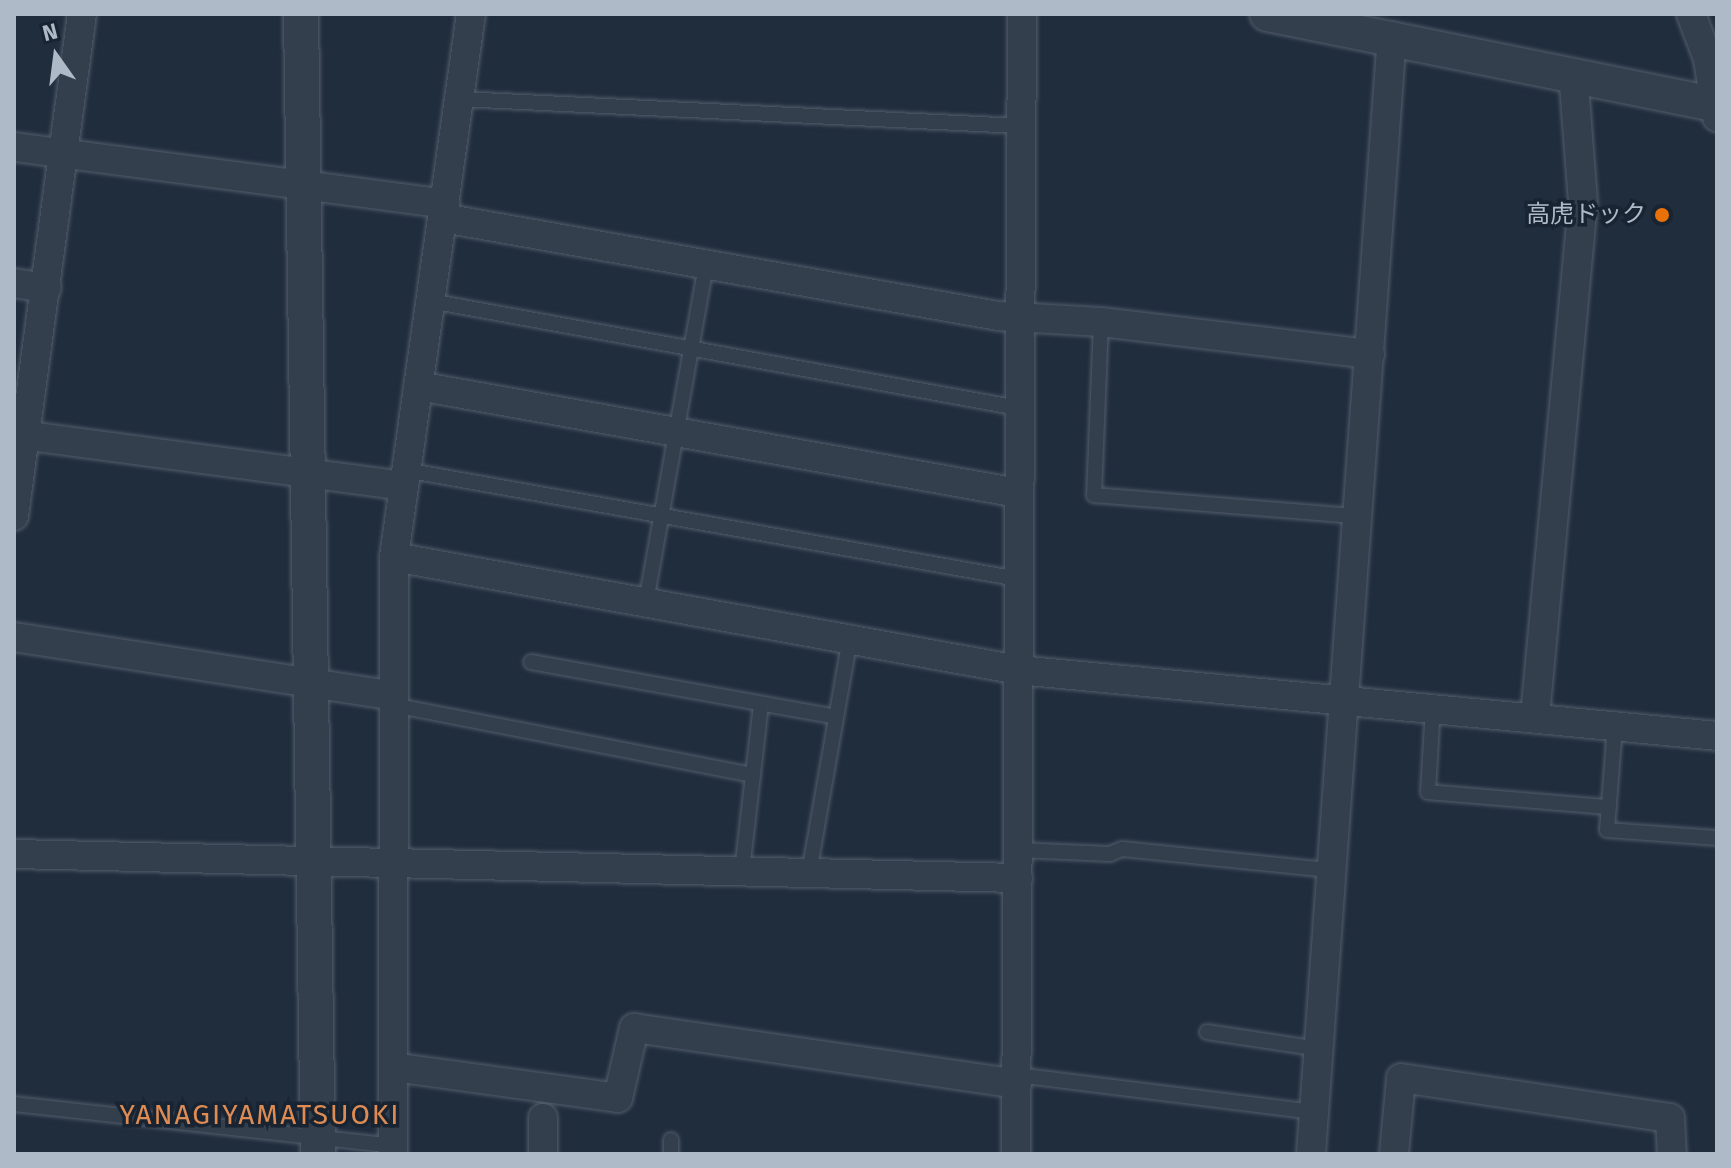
<!DOCTYPE html>
<html>
<head>
<meta charset="utf-8">
<style>
	body { margin:0 }
	#map { position:relative; width:1731px; height:1168px; overflow:hidden; background:#202d3d; font-family:"Fira Sans","Noto Sans JP",sans-serif }
	div>[style] { position:absolute }
	[style*='--x'] { left:calc(var(--x)*1px); top:calc(var(--y)*1px); width:calc(var(--w)*1px); rotate:calc(var(--a)*1deg) }
	.roads { filter:drop-shadow(0 0 2px #525d6b) drop-shadow(0 0 2px #525d6b) }
	.service>* { height:14px; margin:-7px; padding:0 7px; transform-origin:7px; border-radius:7px; background:#343f4d }
	.minor>* { height:28px; margin:-14px; padding:0 14px; transform-origin:14px; border-radius:14px; background:#343f4d }
	.tertiary>* { height:34px; margin:-17px; padding:0 17px; transform-origin:17px; border-radius:17px; background:#343f4d }
	.dots>* { width:22px; height:22px; translate:-50% -50%; box-sizing:border-box; border:4px solid #192432; border-radius:50% }
	span { translate:-50% -50%; white-space:nowrap; text-align:center; line-height:1.15; -webkit-text-stroke:7px #192432; paint-order:stroke }
	.poi-label { font-size:24px; color:#afbac9 }
	.right { translate:-100% -50%; text-align:right }
	.quarter-label { font-size:28px; color:#df8c54; letter-spacing:2px }
	.frame { position:absolute; inset:0; border:16px solid #afbac9; pointer-events:none }
	.north { position:absolute; left:16px; top:16px; width:80px; height:80px; -webkit-text-stroke:6px #192432; paint-order:stroke; rotate:346deg; font-size:22px; font-weight:700; line-height:32px; text-align:center; color:#afbac9 }
	.north::after { content:''; display:block; margin:auto; width:28px; height:36px; background:#afbac9; clip-path:polygon(50% 0,100% 100%,50% 72%,0 100%) }
</style>
</head>
<body>
<div id="map">
	<div class="roads">
		<div class="service">
			<div style="--x:460;--y:99;--w:562;--a:2.76"></div>
			<div style="--x:430;--y:301;--w:598;--a:10.31"></div>
			<div style="--x:1101;--y:322;--w:173;--a:92.3"></div>
			<div style="--x:1094;--y:495;--w:264;--a:4.6"></div>
			<div style="--x:405;--y:470;--w:623;--a:10.08"></div>
			<div style="--x:646;--y:602;--w:343;--a:-79.9"></div>
			<div style="--x:531;--y:662;--w:310;--a:10.2"></div>
			<div style="--x:393;--y:705;--w:367;--a:11"></div>
			<div style="--x:1433;--y:707;--w:85;--a:93.4"></div>
			<div style="--x:1428;--y:792;--w:181;--a:4.8"></div>
			<div style="--x:1615;--y:726;--w:104;--a:94.4"></div>
			<div style="--x:1607;--y:830;--w:110;--a:4.2"></div>
			<div style="--x:1018;--y:850;--w:92;--a:2.5"></div>
			<div style="--x:1110;--y:854;--w:13;--a:-23"></div>
			<div style="--x:1122;--y:849;--w:209;--a:5.8"></div>
			<div style="--x:742;--y:871;--w:168;--a:-83.5"></div>
			<div style="--x:809;--y:873;--w:238;--a:-80.1"></div>
			<div style="--x:1207;--y:1032;--w:113;--a:8.6"></div>
			<div style="--x:1017;--y:1075;--w:299;--a:7.1"></div>
			<div style="--x:14;--y:1104;--w:381;--a:6.3"></div>
			<div style="--x:671;--y:1140;--w:14;--a:90"></div>
		</div>
		<div class="minor">
			<div style="--x:1691;--y:14;--w:48;--a:69.3"></div>
			<div style="--x:1708;--y:59;--w:59;--a:81.2"></div>
			<div style="--x:14;--y:147;--w:435;--a:7.5"></div>
			<div style="--x:443;--y:218;--w:564;--a:10.01"></div>
			<div style="--x:998;--y:316;--w:103;--a:3.3"></div>
			<div style="--x:1101;--y:322;--w:271;--a:6.8"></div>
			<div style="--x:14;--y:283;--w:33;--a:9"></div>
			<div style="--x:418;--y:386;--w:609;--a:10.11"></div>
			<div style="--x:14;--y:434;--w:392;--a:7.6"></div>
			<div style="--x:14;--y:516;--w:507;--a:-82.29"></div>
			<div style="--x:394;--y:557;--w:634;--a:10.26"></div>
			<div style="--x:1018;--y:670;--w:702;--a:5.39"></div>
			<div style="--x:14;--y:637;--w:384;--a:8.8"></div>
			<div style="--x:1535;--y:716;--w:516;--a:-84.66"></div>
			<div style="--x:1583;--y:202;--w:129;--a:-94.4"></div>
			<div style="--x:14;--y:854;--w:1004;--a:1.37"></div>
			<div style="--x:393;--y:1067;--w:227;--a:7.8"></div>
			<div style="--x:618;--y:1098;--w:72;--a:-77.1"></div>
			<div style="--x:634;--y:1028;--w:387;--a:8.3"></div>
			<div style="--x:543;--y:1118;--w:36;--a:90"></div>
			<div style="--x:393;--y:1154;--w:597;--a:-89.9"></div>
			<div style="--x:394;--y:557;--w:548;--a:-81.93"></div>
			<div style="--x:1016;--y:1154;--w:1140;--a:-89.7"></div>
			<div style="--x:1311;--y:1154;--w:1121;--a:-85.86"></div>
			<div style="--x:1394;--y:1154;--w:76;--a:-84.7"></div>
			<div style="--x:1401;--y:1078;--w:272;--a:8.5"></div>
			<div style="--x:1670;--y:1118;--w:36;--a:87"></div>
		</div>
		<div class="tertiary">
			<div style="--x:301;--y:14;--w:1140;--a:89.15"></div>
			<div style="--x:1267;--y:14;--w:459;--a:11.4"></div>
		</div>
	</div>
	<div class="dots">
		<div style="left:1662px;top:215px;background:#e8710a"></div>
	</div>
	<div class="poi-label">
		<span class="right" style="left:1646px;top:215px">高虎ドック</span>
	</div>
	<div class="quarter-label">
		<span style="left:260px;top:1115px">YANAGIYAMATSUOKI</span>
	</div>
	<div class="frame"></div>
	<div class="north">N</div>
</div>
</body>
</html>
